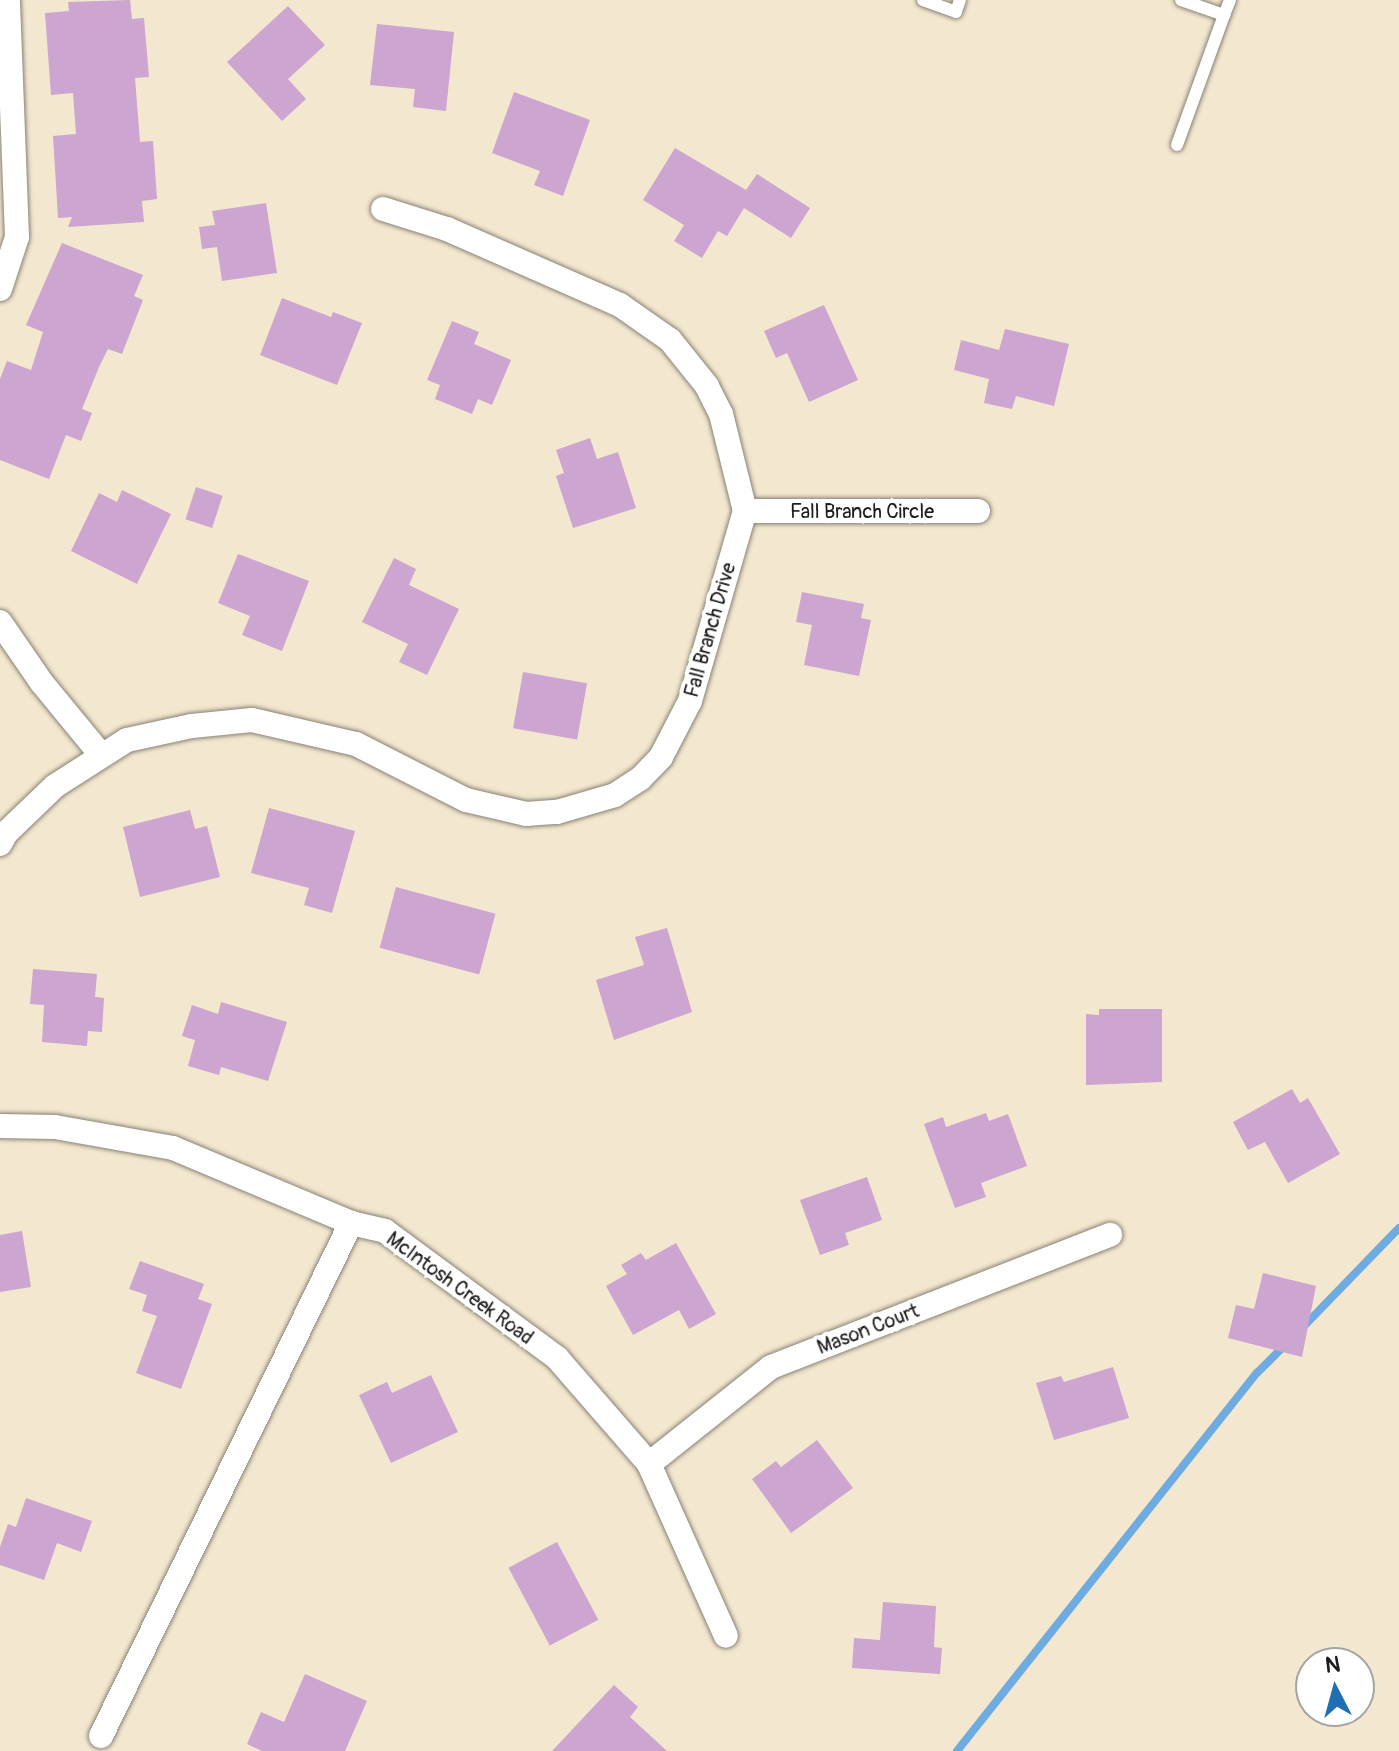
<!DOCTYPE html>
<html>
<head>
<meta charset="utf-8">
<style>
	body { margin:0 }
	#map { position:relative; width:1399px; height:1751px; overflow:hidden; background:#f3e7cf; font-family:Pangolin,sans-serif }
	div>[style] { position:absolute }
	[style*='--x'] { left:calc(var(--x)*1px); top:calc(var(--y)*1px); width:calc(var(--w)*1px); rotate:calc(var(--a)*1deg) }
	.stream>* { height:8px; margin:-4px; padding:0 4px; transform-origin:4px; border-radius:4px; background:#6dabe0 }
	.building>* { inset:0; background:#cca5d0; transform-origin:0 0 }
	.roads { filter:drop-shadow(0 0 2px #888276) drop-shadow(0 0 2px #888276) }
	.lane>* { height:12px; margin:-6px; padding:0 6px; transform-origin:6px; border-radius:6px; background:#fff }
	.street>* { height:24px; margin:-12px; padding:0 12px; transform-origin:12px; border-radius:12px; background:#fff }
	span { translate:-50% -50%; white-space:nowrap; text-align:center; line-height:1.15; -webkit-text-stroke:8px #fff; paint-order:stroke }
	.street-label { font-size:20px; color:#1c1c1c }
	.north { position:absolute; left:1295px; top:1647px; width:80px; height:80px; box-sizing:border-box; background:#fff; border:2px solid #a4a4a4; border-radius:50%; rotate:354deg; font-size:22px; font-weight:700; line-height:32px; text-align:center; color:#1c1c1c }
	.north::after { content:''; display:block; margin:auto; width:28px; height:36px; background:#1f6fb2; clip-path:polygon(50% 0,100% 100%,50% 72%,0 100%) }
</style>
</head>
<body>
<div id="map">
	<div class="stream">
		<div style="--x:1304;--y:1326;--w:136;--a:-45.9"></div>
		<div style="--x:957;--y:1751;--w:483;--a:-51.6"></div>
		<div style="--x:1257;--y:1373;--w:41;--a:-45"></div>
	</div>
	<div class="building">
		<div style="clip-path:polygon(130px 0,132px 19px,144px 18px,149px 77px,135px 78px,140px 142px,153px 141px,157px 199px,142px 201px,144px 222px,68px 227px,72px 217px,58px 218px,53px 136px,76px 134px,73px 93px,51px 95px,45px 13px,69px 11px,68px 2px)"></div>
		<div style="clip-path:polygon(288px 6px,325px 45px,288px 79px,306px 99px,282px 121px,227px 62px)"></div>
		<div style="clip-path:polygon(377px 24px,454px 32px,446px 111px,413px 107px,415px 89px,370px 85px)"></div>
		<div style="clip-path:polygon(514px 92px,590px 120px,563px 196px,534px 185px,540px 171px,492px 153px)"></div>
		<div style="clip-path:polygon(675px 148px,746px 190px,757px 174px,810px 208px,791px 238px,744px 208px,727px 236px,718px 231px,702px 258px,674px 241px,684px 225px,643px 200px)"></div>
		<div style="clip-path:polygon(266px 203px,277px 273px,222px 281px,217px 247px,202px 249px,199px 227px,215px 225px,212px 211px)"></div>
		<div style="clip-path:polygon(62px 243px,143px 275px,134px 296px,143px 300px,122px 354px,108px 349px,99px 367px,82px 409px,92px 413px,81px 441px,66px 435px,49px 479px,0 460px,0 379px,7px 361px,31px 370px,43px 332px,26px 325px)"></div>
		<div style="clip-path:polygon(282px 298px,331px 317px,333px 312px,362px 323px,337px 385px,260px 355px)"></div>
		<div style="clip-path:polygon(824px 305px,858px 380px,809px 402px,787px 353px,776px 358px,764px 331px)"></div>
		<div style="clip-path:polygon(452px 321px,479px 332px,474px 344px,511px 360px,492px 405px,478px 399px,472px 414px,435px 399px,440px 385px,427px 380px)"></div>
		<div style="clip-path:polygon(1005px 329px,1069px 344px,1054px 406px,1016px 396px,1012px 409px,984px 403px,989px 379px,954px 370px,961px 340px,999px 350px)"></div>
		<div style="clip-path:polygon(590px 438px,597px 459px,618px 452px,636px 508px,573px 528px,556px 476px,564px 473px,556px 450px)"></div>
		<div style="left:196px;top:487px;width:28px;height:34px;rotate:18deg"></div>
		<div style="clip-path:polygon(122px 490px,171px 514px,137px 584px,71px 551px,99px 493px,117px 502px)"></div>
		<div style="clip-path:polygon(238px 554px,309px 581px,282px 651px,242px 635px,250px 616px,218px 603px)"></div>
		<div style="clip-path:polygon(394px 558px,416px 569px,409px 585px,459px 609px,427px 675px,399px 662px,408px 644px,362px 622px)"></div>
		<div style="clip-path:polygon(802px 592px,864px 604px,861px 618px,871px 620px,859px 676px,804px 665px,812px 625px,796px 622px)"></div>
		<div style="left:523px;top:672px;width:65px;height:57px;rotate:10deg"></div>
		<div style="clip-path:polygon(269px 808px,355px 831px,332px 913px,304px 905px,309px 888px,251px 873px)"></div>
		<div style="clip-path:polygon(190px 810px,195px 829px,207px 826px,220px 877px,140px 897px,123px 827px)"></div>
		<div style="left:396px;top:887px;width:103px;height:63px;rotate:15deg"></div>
		<div style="clip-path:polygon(667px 928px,692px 1012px,614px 1040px,596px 980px,644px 965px,635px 937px)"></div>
		<div style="clip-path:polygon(33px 969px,97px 974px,95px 997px,104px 998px,102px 1032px,88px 1031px,87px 1046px,42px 1042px,44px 1005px,30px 1004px)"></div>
		<div style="clip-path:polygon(221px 1002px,287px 1022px,268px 1081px,221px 1067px,219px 1075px,188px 1066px,195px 1040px,182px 1036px,192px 1005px,218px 1014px)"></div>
		<div style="clip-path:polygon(1099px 1009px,1162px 1009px,1162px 1082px,1086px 1085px,1086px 1014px,1099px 1015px)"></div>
		<div style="clip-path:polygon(1292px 1089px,1300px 1103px,1308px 1098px,1340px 1154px,1288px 1183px,1265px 1142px,1248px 1150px,1233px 1122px)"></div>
		<div style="clip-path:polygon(986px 1113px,989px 1121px,1008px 1114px,1027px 1166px,981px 1183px,986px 1197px,955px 1208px,924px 1124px,943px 1117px,946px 1127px)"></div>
		<div style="clip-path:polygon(867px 1177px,882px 1220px,845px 1233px,849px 1245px,820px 1255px,800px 1200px)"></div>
		<div style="clip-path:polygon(22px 1231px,31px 1287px,0 1292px,0 1235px)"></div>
		<div style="clip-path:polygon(676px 1243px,716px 1314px,689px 1329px,679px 1310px,633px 1335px,606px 1286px,627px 1274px,621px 1265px,641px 1253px,646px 1260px)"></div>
		<div style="clip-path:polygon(140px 1261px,204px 1284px,198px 1299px,212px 1304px,181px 1389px,136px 1373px,157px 1316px,142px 1311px,147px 1295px,129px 1289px)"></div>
		<div style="clip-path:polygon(1263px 1273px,1316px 1286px,1302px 1357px,1228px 1338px,1236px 1305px,1254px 1309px)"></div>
		<div style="clip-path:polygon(1113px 1367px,1129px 1418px,1054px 1440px,1036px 1383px,1061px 1376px,1064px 1382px)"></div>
		<div style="clip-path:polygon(431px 1375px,458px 1432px,391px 1463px,359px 1395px,387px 1382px,392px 1393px)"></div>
		<div style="clip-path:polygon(817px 1440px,853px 1488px,791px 1533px,752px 1479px,776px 1461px,781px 1467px)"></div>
		<div style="clip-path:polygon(26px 1498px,92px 1521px,81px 1552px,57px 1543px,44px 1580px,0 1565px,0 1547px,8px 1524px,16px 1527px)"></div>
		<div style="left:557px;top:1542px;width:88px;height:55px;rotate:62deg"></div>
		<div style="clip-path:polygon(883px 1602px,936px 1606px,934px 1647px,942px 1648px,940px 1674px,852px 1668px,854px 1638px,880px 1640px)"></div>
		<div style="clip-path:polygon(305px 1674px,367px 1701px,345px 1751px,262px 1751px,247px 1744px,261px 1712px,284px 1722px)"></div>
		<div style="clip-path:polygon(614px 1685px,638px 1707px,630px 1717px,667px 1751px,552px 1751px)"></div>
	</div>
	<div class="roads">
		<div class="lane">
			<div style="--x:923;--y:0;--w:35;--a:20"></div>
			<div style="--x:956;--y:12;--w:13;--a:-72"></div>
			<div style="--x:1181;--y:0;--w:46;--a:19.2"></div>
			<div style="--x:1224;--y:15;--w:16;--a:-68"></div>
			<div style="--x:1177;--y:145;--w:138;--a:-70.1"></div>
		</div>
		<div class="street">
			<div style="--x:0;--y:289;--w:55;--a:-71.9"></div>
			<div style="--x:17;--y:237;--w:237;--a:-92.2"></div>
			<div style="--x:745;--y:511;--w:233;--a:0"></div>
			<div style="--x:0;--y:622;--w:74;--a:55.5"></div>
			<div style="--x:42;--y:683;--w:94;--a:50.6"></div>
			<div style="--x:0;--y:844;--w:13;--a:-61"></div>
			<div style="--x:6;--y:833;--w:68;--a:-43.8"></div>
			<div style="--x:55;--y:786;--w:85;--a:-32.6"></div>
			<div style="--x:127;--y:740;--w:66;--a:-12.2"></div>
			<div style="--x:192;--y:726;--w:60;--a:-5.7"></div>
			<div style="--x:252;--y:720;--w:107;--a:13"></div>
			<div style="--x:356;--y:744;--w:123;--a:27"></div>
			<div style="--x:466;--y:800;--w:62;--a:13.1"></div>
			<div style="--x:526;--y:814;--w:31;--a:-4"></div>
			<div style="--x:557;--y:812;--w:60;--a:-16.3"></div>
			<div style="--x:615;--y:795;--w:30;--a:-33"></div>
			<div style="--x:640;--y:779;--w:30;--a:-46"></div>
			<div style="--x:661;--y:757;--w:63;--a:-62.6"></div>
			<div style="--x:690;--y:701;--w:198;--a:-73.9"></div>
			<div style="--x:745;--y:511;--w:100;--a:-103.9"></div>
			<div style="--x:721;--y:414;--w:31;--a:-117"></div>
			<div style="--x:707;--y:386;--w:59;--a:-128.8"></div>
			<div style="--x:670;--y:340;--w:61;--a:-145"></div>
			<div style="--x:620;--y:305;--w:189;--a:-156.3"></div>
			<div style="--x:447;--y:229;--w:67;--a:-162.6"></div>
			<div style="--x:0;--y:1126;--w:55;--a:1"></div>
			<div style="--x:55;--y:1127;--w:120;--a:10.1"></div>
			<div style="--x:173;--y:1148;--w:193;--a:22.8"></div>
			<div style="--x:351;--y:1223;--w:35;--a:13"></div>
			<div style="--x:385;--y:1231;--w:214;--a:36.4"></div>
			<div style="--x:557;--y:1358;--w:140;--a:49"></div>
			<div style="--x:649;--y:1464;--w:188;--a:65.9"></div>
			<div style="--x:649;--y:1464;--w:156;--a:-38.5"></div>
			<div style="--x:771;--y:1367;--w:364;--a:-21.3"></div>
			<div style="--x:101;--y:1736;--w:571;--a:-64.02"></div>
		</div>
	</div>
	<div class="street-label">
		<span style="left:862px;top:511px">Fall Branch Circle</span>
		<span style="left:710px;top:630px;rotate:-74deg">Fall Branch Drive</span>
		<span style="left:460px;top:1288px;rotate:36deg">McIntosh Creek Road</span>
		<span style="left:868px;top:1329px;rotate:-21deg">Mason Court</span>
	</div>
	<div class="north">N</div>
</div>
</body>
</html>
